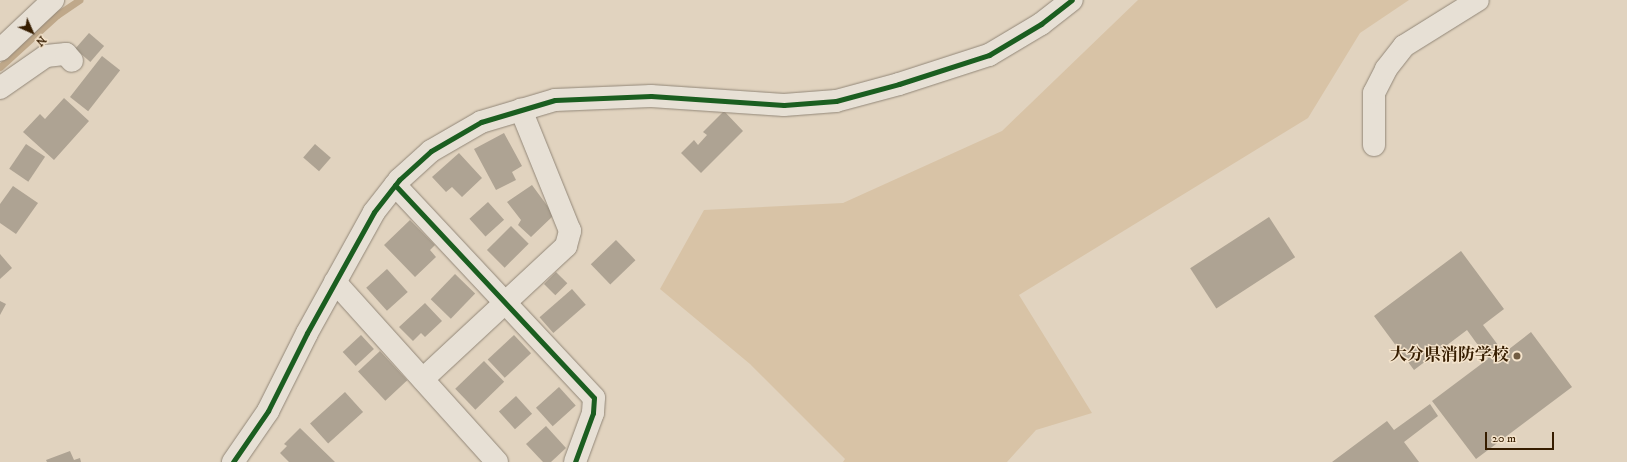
<!DOCTYPE html>
<html>
<head>
<meta charset="utf-8">
<style>
	body { margin:0 }
	#map { position:relative; width:1627px; height:462px; overflow:hidden; background:#e1d3bf; font-family:"IM FELL DW Pica","Noto Serif JP",serif }
	div>[style] { position:absolute }
	[style*='--x'] { left:calc(var(--x)*1px); top:calc(var(--y)*1px); width:calc(var(--w)*1px); rotate:calc(var(--a)*1deg) }
	.green>* { inset:0; background:#d8c3a6 }
	.stream>* { height:7px; margin:-3.5px; padding:0 3.5px; transform-origin:3.5px; border-radius:3.5px; background:#bfa88a }
	.building>* { inset:0; background:#aea393; transform-origin:0 0 }
	.roads { filter:drop-shadow(0 0 1px #928778) drop-shadow(0 0 1px #928778) }
	.minor>* { height:22px; margin:-11px; padding:0 11px; transform-origin:11px; border-radius:11px; background:#e7e0d5 }
	.cycleway>* { height:5px; margin:-2.5px; padding:0 2.5px; transform-origin:2.5px; border-radius:2.5px; background:#1b5e20 }
	.dots>* { width:11px; height:11px; translate:-50% -50%; box-sizing:border-box; border:2px solid #f5e4cc; border-radius:50% }
	span { translate:-50% -50%; white-space:nowrap; text-align:center; line-height:1.15; -webkit-text-stroke:3px #f5e4cc; paint-order:stroke }
	.poi-label { font-size:17px; color:#361d00; font-weight:700 }
	.right { translate:-100% -50%; text-align:right }
	.north { position:absolute; left:12px; top:12px; width:40px; height:40px; -webkit-text-stroke:3px #f5e4cc; paint-order:stroke; rotate:135deg; font-size:11px; font-weight:700; line-height:16px; text-align:center; color:#361d00 }
	.north::after { content:''; display:block; margin:auto; width:14px; height:18px; background:#361d00; clip-path:polygon(50% 0,100% 100%,50% 72%,0 100%) }
	.scale { position:absolute; left:1485px; top:432px; width:69px; height:18px; box-sizing:border-box; border:2px solid #361d00; border-top:0; padding-left:5px; font-size:12px; line-height:14px; white-space:nowrap; color:#361d00; -webkit-text-stroke:3px #f5e4cc; paint-order:stroke }
</style>
</head>
<body>
<div id="map">
	<div class="green">
		<div style="clip-path:polygon(1138px 0,1409px 0,1360px 33px,1308px 118px,1019px 295px,1092px 413px,1036px 430px,1007px 462px,843px 462px,845px 459px,750px 364px,660px 289px,704px 210px,843px 203px,1002px 131px)"></div>
	</div>
	<div class="stream">
		<div style="--x:0;--y:67;--w:77;--a:-42.4"></div>
		<div style="--x:57;--y:15;--w:27;--a:-34"></div>
	</div>
	<div class="building">
		<div style="left:89px;top:33px;width:20px;height:21px;rotate:41deg"></div>
		<div style="left:102px;top:56px;width:23px;height:52px;rotate:38deg"></div>
		<div style="clip-path:polygon(64px 98px,89px 121px,54px 160px,23px 132px,40px 114px,45px 119px)"></div>
		<div style="clip-path:polygon(724px 111px,743px 131px,701px 173px,681px 153px,694px 140px,698px 145px,707px 135px,703px 132px)"></div>
		<div style="clip-path:polygon(504px 133px,522px 166px,512px 172px,516px 180px,496px 190px,474px 149px)"></div>
		<div style="left:26px;top:144px;width:23px;height:30px;rotate:34deg"></div>
		<div style="left:315px;top:144px;width:21px;height:18px;rotate:41deg"></div>
		<div style="clip-path:polygon(459px 153px,482px 178px,462px 197px,452px 187px,446px 192px,432px 177px)"></div>
		<div style="clip-path:polygon(532px 185px,554px 215px,531px 237px,518px 225px,521px 220px,507px 202px)"></div>
		<div style="clip-path:polygon(13px 186px,38px 203px,16px 234px,0 223px,0 204px)"></div>
		<div style="left:488px;top:202px;width:24px;height:25px;rotate:48deg"></div>
		<div style="left:1269px;top:217px;width:48px;height:94px;rotate:57deg"></div>
		<div style="clip-path:polygon(410px 220px,435px 245px,430px 250px,436px 257px,415px 277px,384px 245px)"></div>
		<div style="left:511px;top:226px;width:25px;height:34px;rotate:45deg"></div>
		<div style="left:616px;top:240px;width:28px;height:35px;rotate:46deg"></div>
		<div style="clip-path:polygon(1461px 251px,1504px 309px,1483px 325px,1504px 353px,1531px 332px,1572px 387px,1476px 459px,1432px 401px,1488px 359px,1467px 330px,1414px 370px,1374px 316px)"></div>
		<div style="clip-path:polygon(0 254px,12px 268px,0 279px)"></div>
		<div style="left:387px;top:269px;width:31px;height:28px;rotate:48deg"></div>
		<div style="left:556px;top:272px;width:16px;height:17px;rotate:45deg"></div>
		<div style="left:455px;top:274px;width:28px;height:35px;rotate:44deg"></div>
		<div style="left:572px;top:289px;width:21px;height:43px;rotate:49deg"></div>
		<div style="clip-path:polygon(0 301px,6px 304px,0 315px)"></div>
		<div style="clip-path:polygon(425px 303px,442px 321px,425px 337px,421px 333px,413px 341px,399px 327px)"></div>
		<div style="left:361px;top:335px;width:19px;height:25px;rotate:47deg"></div>
		<div style="left:514px;top:335px;width:25px;height:36px;rotate:47deg"></div>
		<div style="left:380px;top:351px;width:40px;height:30px;rotate:47deg"></div>
		<div style="left:484px;top:361px;width:29px;height:40px;rotate:46deg"></div>
		<div style="left:559px;top:387px;width:25px;height:31px;rotate:48deg"></div>
		<div style="left:345px;top:392px;width:27px;height:47px;rotate:48deg"></div>
		<div style="left:516px;top:396px;width:24px;height:23px;rotate:48deg"></div>
		<div style="clip-path:polygon(1430px 404px,1438px 416px,1404px 442px,1419px 462px,1332px 462px,1387px 421px,1394px 430px)"></div>
		<div style="clip-path:polygon(546px 426px,566px 448px,551px 462px,543px 462px,526px 444px)"></div>
		<div style="clip-path:polygon(300px 428px,335px 462px,289px 462px,280px 453px,287px 446px,284px 444px)"></div>
		<div style="clip-path:polygon(70px 451px,74px 460px,80px 458px,81px 462px,47px 462px,46px 460px)"></div>
	</div>
	<div class="roads">
		<div class="minor">
			<div style="--x:0;--y:50;--w:73;--a:-43.3"></div>
			<div style="--x:0;--y:88;--w:56;--a:-34.8"></div>
			<div style="--x:46;--y:56;--w:20;--a:-6"></div>
			<div style="--x:66;--y:54;--w:9;--a:49"></div>
			<div style="--x:1374;--y:145;--w:52;--a:-90"></div>
			<div style="--x:1374;--y:93;--w:27;--a:-63"></div>
			<div style="--x:1386;--y:69;--w:29;--a:-52"></div>
			<div style="--x:1404;--y:46;--w:87;--a:-31.9"></div>
			<div style="--x:395;--y:185;--w:291;--a:46.9"></div>
			<div style="--x:594;--y:398;--w:15;--a:94"></div>
			<div style="--x:593;--y:413;--w:52;--a:110.2"></div>
			<div style="--x:335;--y:282;--w:242;--a:48"></div>
			<div style="--x:423;--y:379;--w:195;--a:-42.9"></div>
			<div style="--x:566;--y:246;--w:16;--a:-75"></div>
			<div style="--x:570;--y:231;--w:131;--a:-112"></div>
			<div style="--x:233;--y:462;--w:62;--a:-55.5"></div>
			<div style="--x:268;--y:411;--w:87;--a:-63.4"></div>
			<div style="--x:307;--y:333;--w:138;--a:-61"></div>
			<div style="--x:374;--y:212;--w:41;--a:-52"></div>
			<div style="--x:399;--y:180;--w:43;--a:-42.2"></div>
			<div style="--x:431;--y:151;--w:58;--a:-30.1"></div>
			<div style="--x:481;--y:122;--w:77;--a:-16.6"></div>
			<div style="--x:555;--y:100;--w:96;--a:-2.4"></div>
			<div style="--x:651;--y:96;--w:133;--a:3.9"></div>
			<div style="--x:784;--y:105;--w:52;--a:-4.4"></div>
			<div style="--x:836;--y:101;--w:65;--a:-15.1"></div>
			<div style="--x:899;--y:84;--w:95;--a:-17.9"></div>
			<div style="--x:989;--y:55;--w:61;--a:-30.8"></div>
			<div style="--x:1041;--y:24;--w:39;--a:-38"></div>
		</div>
	</div>
	<div class="cycleway">
		<div style="--x:395;--y:185;--w:291;--a:46.9"></div>
		<div style="--x:594;--y:398;--w:15;--a:94"></div>
		<div style="--x:593;--y:413;--w:52;--a:110.2"></div>
		<div style="--x:233;--y:462;--w:62;--a:-55.5"></div>
		<div style="--x:268;--y:411;--w:87;--a:-63.4"></div>
		<div style="--x:307;--y:333;--w:138;--a:-61"></div>
		<div style="--x:374;--y:212;--w:41;--a:-52"></div>
		<div style="--x:399;--y:180;--w:43;--a:-42.2"></div>
		<div style="--x:431;--y:151;--w:58;--a:-30.1"></div>
		<div style="--x:481;--y:122;--w:77;--a:-16.6"></div>
		<div style="--x:555;--y:100;--w:96;--a:-2.4"></div>
		<div style="--x:651;--y:96;--w:133;--a:3.9"></div>
		<div style="--x:784;--y:105;--w:52;--a:-4.4"></div>
		<div style="--x:836;--y:101;--w:65;--a:-15.1"></div>
		<div style="--x:899;--y:84;--w:95;--a:-17.9"></div>
		<div style="--x:989;--y:55;--w:61;--a:-30.8"></div>
		<div style="--x:1041;--y:24;--w:39;--a:-38"></div>
	</div>
	<div class="dots">
		<div style="left:1517px;top:356px;background:#725d43"></div>
	</div>
	<div class="poi-label">
		<span class="right" style="left:1509px;top:356px">大分県消防学校</span>
	</div>
	<div class="north">N</div>
	<div class="scale">20 m</div>
</div>
</body>
</html>
